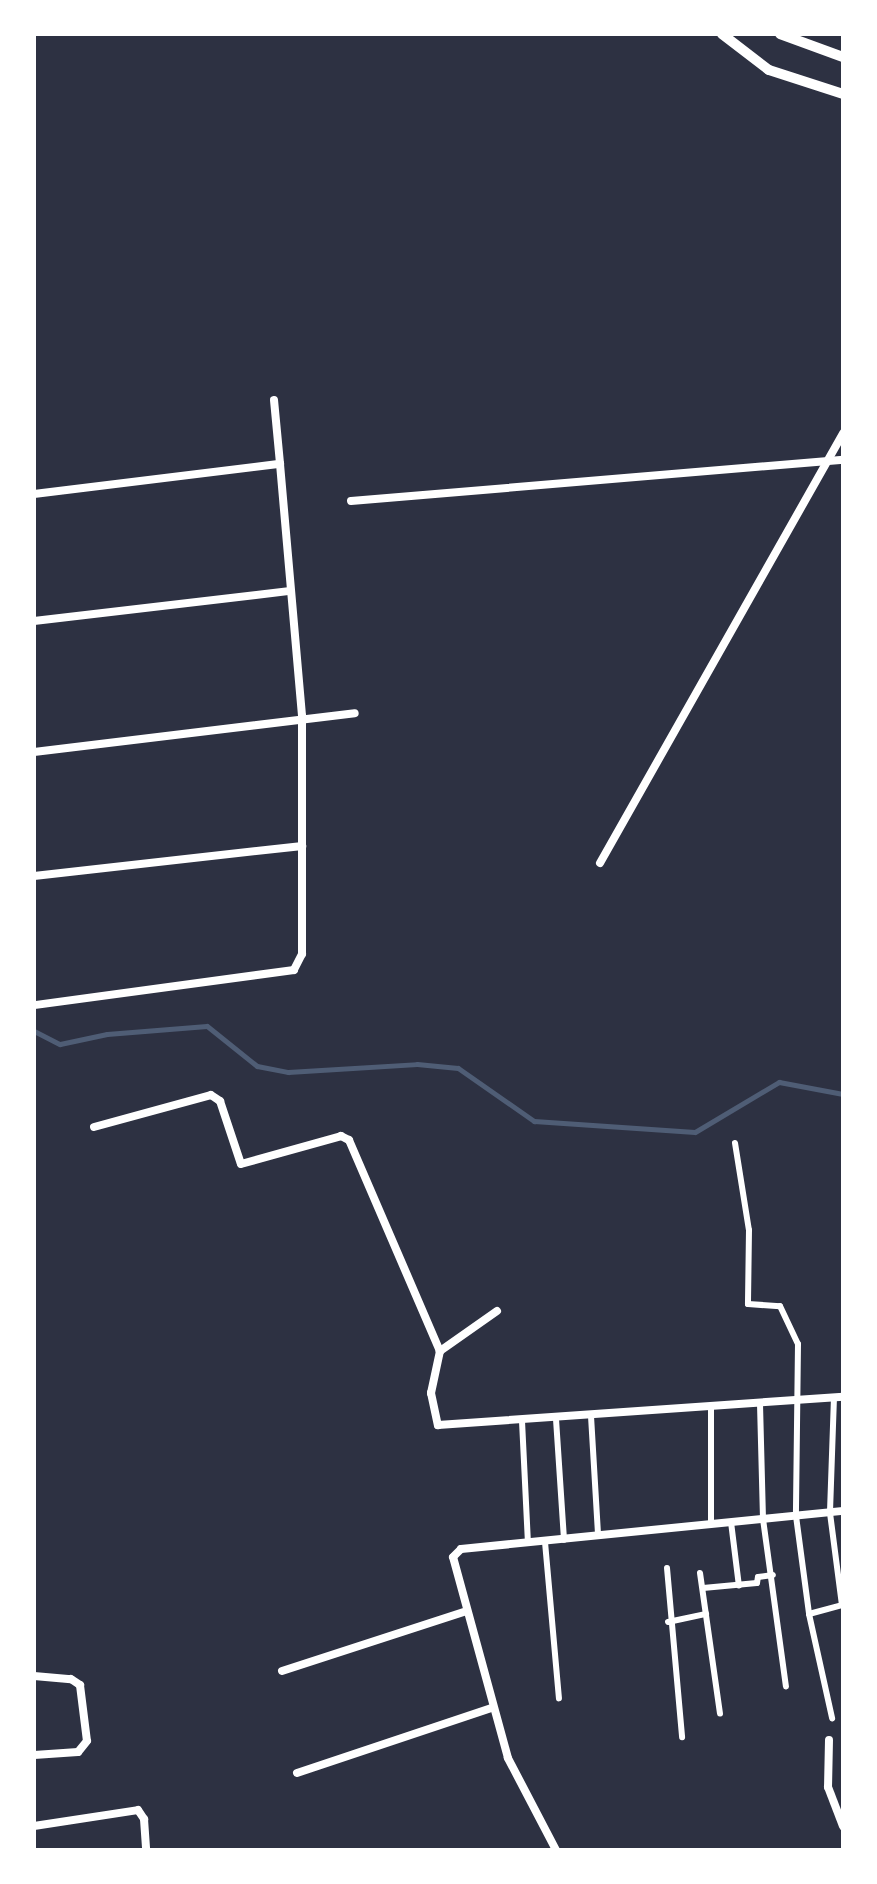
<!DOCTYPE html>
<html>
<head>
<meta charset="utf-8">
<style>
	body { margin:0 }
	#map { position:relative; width:877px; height:1884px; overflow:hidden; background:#2d3142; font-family:"Exo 2",sans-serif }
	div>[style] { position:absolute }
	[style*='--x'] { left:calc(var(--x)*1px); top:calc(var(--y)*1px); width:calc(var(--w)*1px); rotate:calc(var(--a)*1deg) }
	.stream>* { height:5px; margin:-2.5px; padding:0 2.5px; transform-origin:2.5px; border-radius:2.5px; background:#4f5d75 }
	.pedestrian>* { height:6px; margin:-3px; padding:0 3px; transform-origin:3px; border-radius:3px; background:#fff }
	.minor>* { height:8px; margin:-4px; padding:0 4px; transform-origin:4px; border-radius:4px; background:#fff }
	.tertiary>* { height:10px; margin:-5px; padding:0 5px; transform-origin:5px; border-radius:5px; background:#fff }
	span { translate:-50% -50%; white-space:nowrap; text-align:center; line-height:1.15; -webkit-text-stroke:7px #fff; paint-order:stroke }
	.frame { position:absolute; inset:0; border:36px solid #fff; pointer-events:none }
</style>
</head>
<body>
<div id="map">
	<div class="stream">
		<div style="--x:34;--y:1031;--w:29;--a:27"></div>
		<div style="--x:60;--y:1044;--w:48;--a:-12"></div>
		<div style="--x:107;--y:1034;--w:100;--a:-4.6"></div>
		<div style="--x:207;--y:1026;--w:64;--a:38.7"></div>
		<div style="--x:257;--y:1066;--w:32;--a:11"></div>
		<div style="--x:288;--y:1072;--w:129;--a:-3.5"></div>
		<div style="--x:417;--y:1064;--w:41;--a:5.6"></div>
		<div style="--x:458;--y:1068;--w:93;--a:34.9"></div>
		<div style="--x:534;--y:1121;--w:161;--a:3.9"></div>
		<div style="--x:695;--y:1132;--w:98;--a:-30.8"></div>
		<div style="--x:779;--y:1082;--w:65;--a:10.6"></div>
	</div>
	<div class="pedestrian">
		<div style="--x:735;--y:1143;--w:88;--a:80.9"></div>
		<div style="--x:749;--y:1230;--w:74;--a:90.8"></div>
		<div style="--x:748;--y:1304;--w:32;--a:4"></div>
		<div style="--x:780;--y:1306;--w:42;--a:64.7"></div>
		<div style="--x:798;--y:1344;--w:172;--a:90.7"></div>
		<div style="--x:796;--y:1516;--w:99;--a:82.4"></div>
		<div style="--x:809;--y:1614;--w:107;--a:77.5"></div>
		<div style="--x:834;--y:1397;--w:116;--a:92"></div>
		<div style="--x:830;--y:1513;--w:93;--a:82.6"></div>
		<div style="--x:760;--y:1404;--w:115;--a:88.5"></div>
		<div style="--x:763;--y:1519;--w:169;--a:82.2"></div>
		<div style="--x:711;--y:1407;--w:117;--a:90"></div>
		<div style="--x:591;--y:1416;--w:119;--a:86.6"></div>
		<div style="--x:556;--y:1419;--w:121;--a:86.2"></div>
		<div style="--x:522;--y:1421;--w:122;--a:87.2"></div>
		<div style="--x:731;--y:1522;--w:64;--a:82.9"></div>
		<div style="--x:545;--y:1542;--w:157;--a:84.9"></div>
		<div style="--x:667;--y:1568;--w:170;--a:84.9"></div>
		<div style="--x:700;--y:1573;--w:142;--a:81.9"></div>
		<div style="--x:703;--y:1588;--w:54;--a:-5.3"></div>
		<div style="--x:757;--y:1583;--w:6;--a:-81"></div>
		<div style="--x:758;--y:1577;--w:15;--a:-8"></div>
		<div style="--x:809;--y:1614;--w:35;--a:-15"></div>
		<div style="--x:668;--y:1622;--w:39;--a:-12"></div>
	</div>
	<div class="minor">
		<div style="--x:274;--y:400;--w:64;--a:84.6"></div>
		<div style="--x:34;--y:494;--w:248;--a:-7"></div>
		<div style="--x:280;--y:464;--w:253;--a:85"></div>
		<div style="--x:302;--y:716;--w:238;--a:90"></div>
		<div style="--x:302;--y:954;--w:18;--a:117"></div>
		<div style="--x:294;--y:970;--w:262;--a:172.3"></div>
		<div style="--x:351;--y:501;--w:494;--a:-4.8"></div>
		<div style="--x:34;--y:621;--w:258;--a:-6.7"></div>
		<div style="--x:34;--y:752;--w:323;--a:-6.9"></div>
		<div style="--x:600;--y:863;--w:494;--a:-60.5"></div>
		<div style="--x:34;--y:876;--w:270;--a:-6.4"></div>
		<div style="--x:94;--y:1127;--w:121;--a:-15.3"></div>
		<div style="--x:211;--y:1095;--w:11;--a:34"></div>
		<div style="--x:220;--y:1101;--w:66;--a:71.6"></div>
		<div style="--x:241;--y:1164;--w:104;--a:-15.6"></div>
		<div style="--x:341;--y:1136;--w:9;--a:27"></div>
		<div style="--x:349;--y:1140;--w:230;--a:66.7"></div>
		<div style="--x:497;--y:1311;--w:70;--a:144.9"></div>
		<div style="--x:440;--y:1351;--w:43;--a:102.1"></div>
		<div style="--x:431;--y:1393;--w:33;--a:78"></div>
		<div style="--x:438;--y:1425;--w:406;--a:-4"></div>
		<div style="--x:282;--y:1671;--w:191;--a:-18"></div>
		<div style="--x:34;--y:1676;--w:37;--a:5"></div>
		<div style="--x:71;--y:1679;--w:11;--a:34"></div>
		<div style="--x:80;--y:1685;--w:56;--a:82.9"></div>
		<div style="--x:87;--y:1741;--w:14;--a:129"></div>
		<div style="--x:78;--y:1752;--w:44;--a:176.1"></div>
		<div style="--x:829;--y:1740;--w:47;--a:91.2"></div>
		<div style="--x:828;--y:1787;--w:42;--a:69"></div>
		<div style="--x:297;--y:1773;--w:205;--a:-18.5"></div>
		<div style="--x:34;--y:1826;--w:105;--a:-8.7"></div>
		<div style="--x:138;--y:1810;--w:11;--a:56"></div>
		<div style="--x:144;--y:1819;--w:31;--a:86"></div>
		<div style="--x:556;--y:1850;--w:104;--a:-117.6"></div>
		<div style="--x:508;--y:1758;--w:208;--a:-105.3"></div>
		<div style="--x:453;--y:1557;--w:11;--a:-45"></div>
		<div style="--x:461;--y:1549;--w:384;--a:-5.7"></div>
	</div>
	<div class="tertiary">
		<div style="--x:722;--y:34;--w:59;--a:37.5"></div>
		<div style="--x:769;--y:70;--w:78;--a:18"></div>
		<div style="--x:780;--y:34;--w:67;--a:20.1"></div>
	</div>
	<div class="frame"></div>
</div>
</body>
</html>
